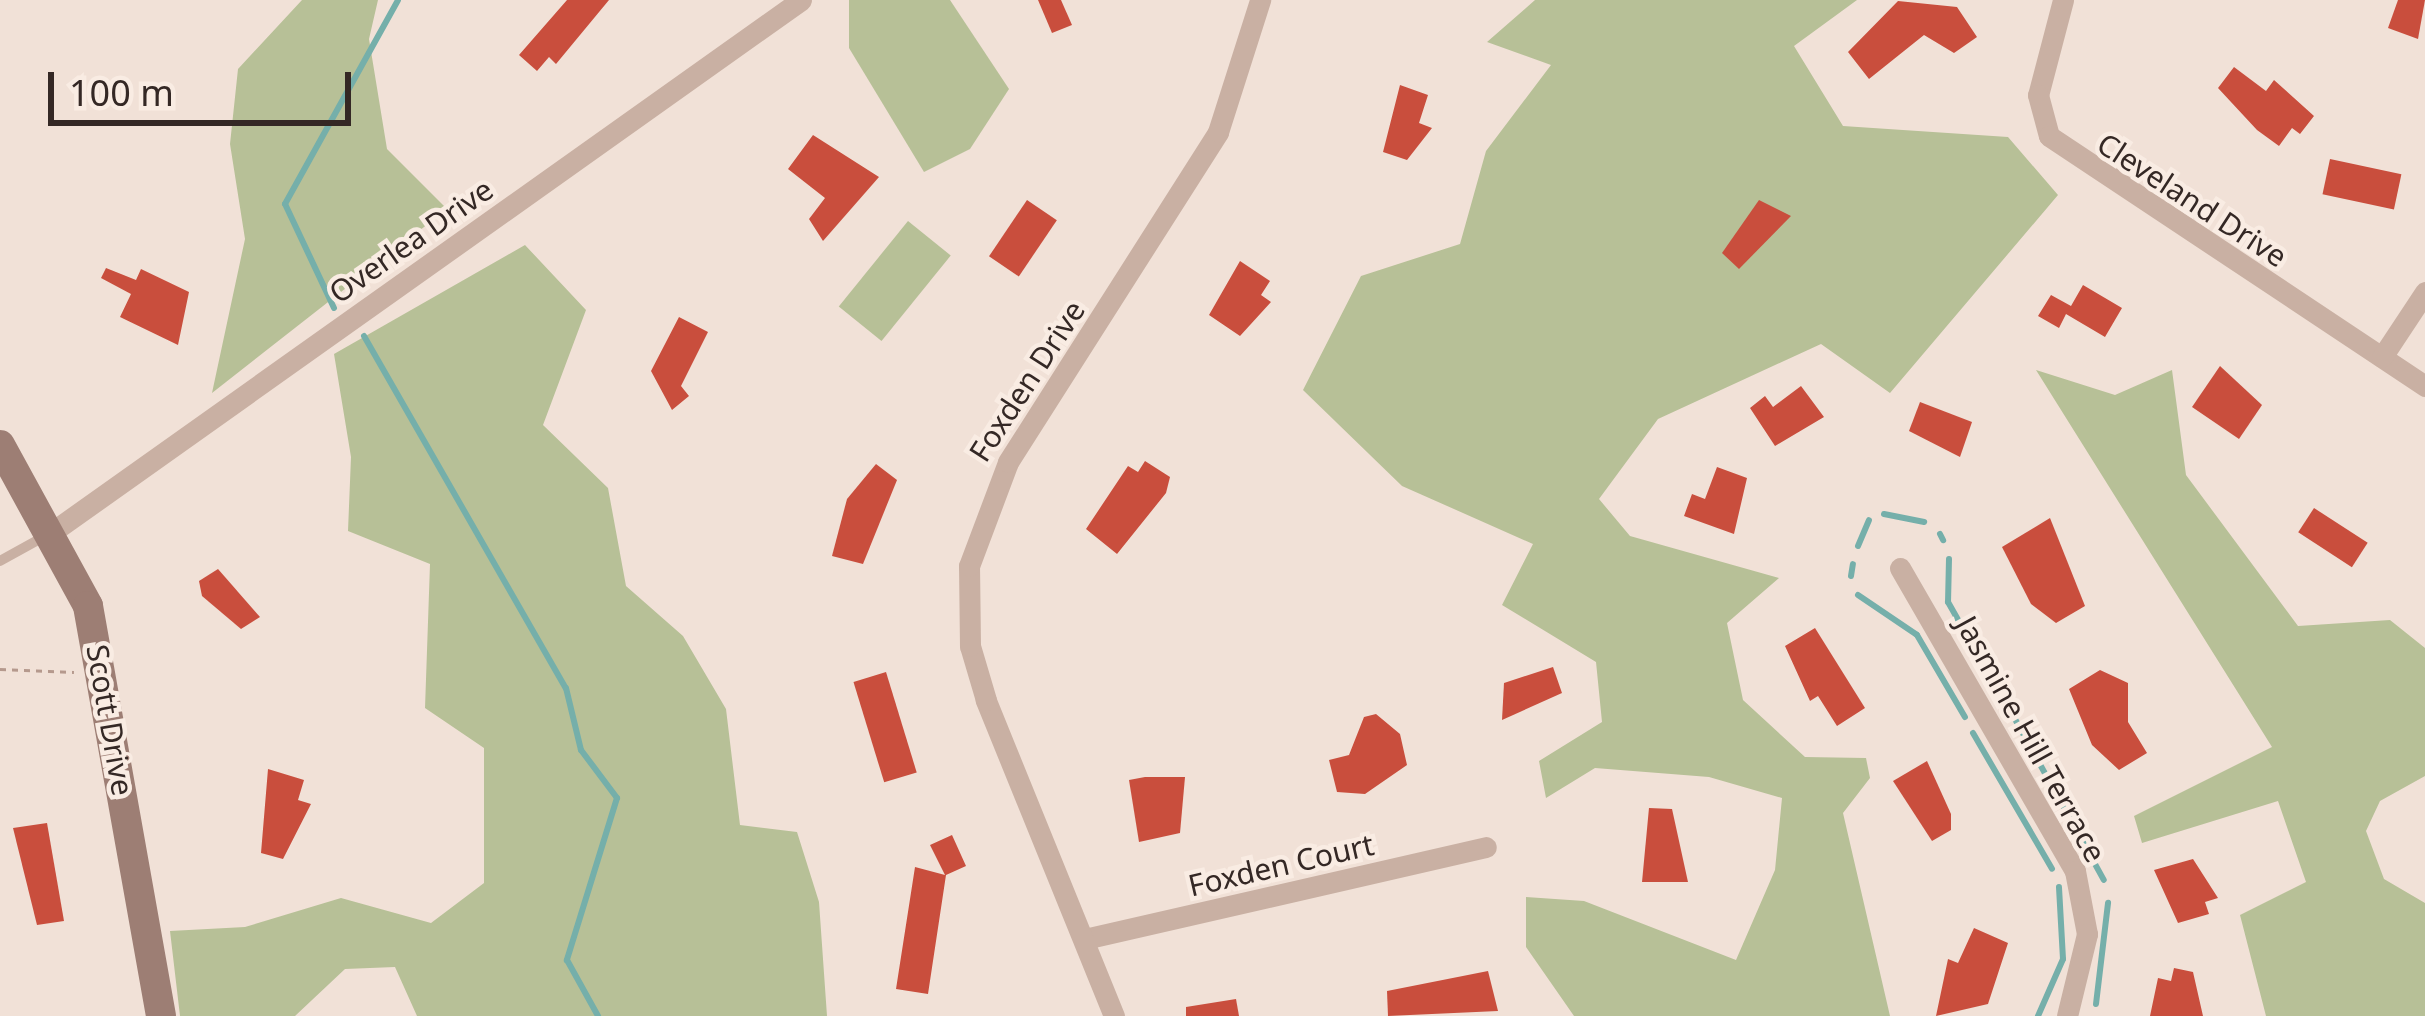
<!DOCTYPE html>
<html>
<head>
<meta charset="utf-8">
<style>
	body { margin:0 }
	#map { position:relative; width:2425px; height:1016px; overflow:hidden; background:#f1e1d7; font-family:"Noto Sans",sans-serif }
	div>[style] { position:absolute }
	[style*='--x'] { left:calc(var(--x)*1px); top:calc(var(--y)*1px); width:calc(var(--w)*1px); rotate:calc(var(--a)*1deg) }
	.green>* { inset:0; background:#b7c097; transform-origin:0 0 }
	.stream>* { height:6px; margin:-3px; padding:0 3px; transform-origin:3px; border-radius:3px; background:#75afaa }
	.building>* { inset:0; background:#c94e3d; transform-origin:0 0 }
	.path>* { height:3px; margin-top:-1.5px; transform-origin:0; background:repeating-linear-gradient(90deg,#b5998d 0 6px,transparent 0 12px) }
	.lane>* { height:10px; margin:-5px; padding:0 5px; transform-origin:5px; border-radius:5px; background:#c9b0a3 }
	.street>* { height:21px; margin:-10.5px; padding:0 10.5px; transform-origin:10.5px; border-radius:10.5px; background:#c9b0a3 }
	.secondary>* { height:30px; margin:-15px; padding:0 15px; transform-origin:15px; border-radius:15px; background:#9d7e74 }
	span { translate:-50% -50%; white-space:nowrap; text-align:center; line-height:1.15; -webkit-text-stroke:9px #f9ece3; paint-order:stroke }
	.street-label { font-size:30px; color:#342825 }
	.scale { position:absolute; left:48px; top:72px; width:303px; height:54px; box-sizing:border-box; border:6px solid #342825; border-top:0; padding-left:15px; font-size:36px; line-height:42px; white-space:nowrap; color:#342825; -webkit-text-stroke:9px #f9ece3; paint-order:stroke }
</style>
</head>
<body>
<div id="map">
	<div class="green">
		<div style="clip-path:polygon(302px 0,378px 0,369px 39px,387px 149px,447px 209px,212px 393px,245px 239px,230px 144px,238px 69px)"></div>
		<div style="clip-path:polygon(849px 0,950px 0,1009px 89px,970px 149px,924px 172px,849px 48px)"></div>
		<div style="clip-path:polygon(1535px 0,1857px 0,1794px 46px,1843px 126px,2008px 137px,2058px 195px,1890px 393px,1821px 344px,1658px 419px,1599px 499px,1630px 536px,1779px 578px,1727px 623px,1743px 700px,1805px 757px,1866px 758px,1870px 778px,1843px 813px,1890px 1016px,1574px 1016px,1526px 947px,1526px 897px,1584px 901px,1736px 960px,1775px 870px,1782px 798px,1709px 777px,1595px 768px,1546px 798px,1539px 761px,1602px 722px,1596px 662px,1502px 605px,1533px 544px,1402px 486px,1303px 390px,1361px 276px,1460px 244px,1486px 151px,1551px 65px,1487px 42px)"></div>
		<div style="left:908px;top:221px;width:55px;height:110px;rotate:39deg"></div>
		<div style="clip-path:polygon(525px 245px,586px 310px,543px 425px,608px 488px,626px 586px,683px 636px,726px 709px,740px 825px,797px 832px,819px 902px,827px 1016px,417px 1016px,395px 967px,345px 969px,295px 1016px,180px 1016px,170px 931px,245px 927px,341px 898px,431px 923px,484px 883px,484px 748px,425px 708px,430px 564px,348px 531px,351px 457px,334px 354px)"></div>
		<div style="clip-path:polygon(2036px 370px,2115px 395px,2172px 370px,2186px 475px,2298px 626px,2390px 620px,2425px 648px,2425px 776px,2380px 801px,2366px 831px,2384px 879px,2425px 903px,2425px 1016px,2266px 1016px,2240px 915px,2306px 882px,2278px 801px,2142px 843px,2134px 816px,2272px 747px)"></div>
	</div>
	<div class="stream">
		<div style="--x:334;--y:308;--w:115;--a:-115.2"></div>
		<div style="--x:285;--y:204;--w:233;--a:-61"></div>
		<div style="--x:364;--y:336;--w:406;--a:60.2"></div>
		<div style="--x:566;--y:688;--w:64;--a:76.4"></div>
		<div style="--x:581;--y:750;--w:60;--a:53.1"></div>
		<div style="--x:617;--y:798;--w:170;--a:107.2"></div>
		<div style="--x:567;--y:960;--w:64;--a:61"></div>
		<div style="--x:1884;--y:514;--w:41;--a:11.3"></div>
		<div style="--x:1940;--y:534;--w:7;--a:63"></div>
		<div style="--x:1858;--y:546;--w:28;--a:-67"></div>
		<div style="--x:1949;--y:559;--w:43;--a:91.3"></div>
		<div style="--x:1948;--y:602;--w:106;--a:60.5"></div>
		<div style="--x:1851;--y:576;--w:12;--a:-81"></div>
		<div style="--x:1858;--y:595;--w:71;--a:34.1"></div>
		<div style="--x:1917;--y:635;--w:95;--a:59.7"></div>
		<div style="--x:2010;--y:710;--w:194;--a:61.1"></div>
		<div style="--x:1973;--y:733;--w:157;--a:59.8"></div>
		<div style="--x:2096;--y:1004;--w:102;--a:-83.2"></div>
		<div style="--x:2038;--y:1016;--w:62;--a:-66.3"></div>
		<div style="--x:2063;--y:959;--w:72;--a:-93.2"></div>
	</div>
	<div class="building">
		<div style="clip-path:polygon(567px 0,609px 0,556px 64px,549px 57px,537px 71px,519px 55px)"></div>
		<div style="clip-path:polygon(1038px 0,1061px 0,1072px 25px,1052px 33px)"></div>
		<div style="clip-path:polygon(2398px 0,2425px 0,2418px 39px,2388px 28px)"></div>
		<div style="clip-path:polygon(1898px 1px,1957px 7px,1977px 37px,1954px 53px,1924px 35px,1869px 79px,1848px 52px)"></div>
		<div style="clip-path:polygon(2234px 67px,2266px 91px,2274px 80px,2314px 116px,2300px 134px,2292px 128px,2279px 146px,2257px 130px,2218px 88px)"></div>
		<div style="clip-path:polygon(1400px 85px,1428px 95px,1419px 123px,1432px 128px,1407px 160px,1383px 152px)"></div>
		<div style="clip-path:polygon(813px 135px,879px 177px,823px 241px,809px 219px,825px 198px,788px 169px)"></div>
		<div style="left:2330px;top:159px;width:73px;height:36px;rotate:12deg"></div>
		<div style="left:1027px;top:200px;width:36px;height:68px;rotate:34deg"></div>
		<div style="clip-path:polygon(1759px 200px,1791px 216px,1739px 269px,1722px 253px)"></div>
		<div style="clip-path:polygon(1240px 261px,1270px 281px,1261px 295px,1271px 302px,1240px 336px,1209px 315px)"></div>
		<div style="clip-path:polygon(106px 268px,136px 280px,141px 269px,189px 292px,178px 345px,120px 317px,131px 294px,101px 278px)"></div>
		<div style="clip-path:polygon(2083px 285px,2122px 308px,2105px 337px,2066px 314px,2059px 328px,2038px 316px,2051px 295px,2071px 306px)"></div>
		<div style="clip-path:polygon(679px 317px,708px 332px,681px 386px,689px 396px,672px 410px,651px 371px)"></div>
		<div style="clip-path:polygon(2220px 366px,2262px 405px,2239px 439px,2192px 407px)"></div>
		<div style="clip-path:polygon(1801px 386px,1824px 417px,1775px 446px,1750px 408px,1765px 396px,1773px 407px)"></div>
		<div style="clip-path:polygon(1920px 402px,1972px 422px,1960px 457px,1909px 431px)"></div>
		<div style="clip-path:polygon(1145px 461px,1170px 477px,1166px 493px,1117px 554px,1086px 529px,1128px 466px,1138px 472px)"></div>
		<div style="clip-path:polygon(876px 464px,897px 480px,863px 564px,832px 556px,847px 499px)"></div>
		<div style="clip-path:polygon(1717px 467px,1747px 478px,1734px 534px,1684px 516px,1692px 494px,1705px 499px)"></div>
		<div style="left:2314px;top:508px;width:64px;height:29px;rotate:33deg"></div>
		<div style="clip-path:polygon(2050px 518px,2085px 606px,2056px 623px,2031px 604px,2002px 547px)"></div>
		<div style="clip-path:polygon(218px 569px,260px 617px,241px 629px,202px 596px,199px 581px)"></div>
		<div style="clip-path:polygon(1815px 628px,1865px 708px,1837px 726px,1818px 696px,1810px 701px,1785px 646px)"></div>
		<div style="clip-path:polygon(1553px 667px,1562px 693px,1502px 720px,1504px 683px)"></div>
		<div style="clip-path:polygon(2100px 670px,2128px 683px,2128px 722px,2147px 753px,2119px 770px,2092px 745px,2069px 689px)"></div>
		<div style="left:886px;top:672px;width:105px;height:34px;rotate:73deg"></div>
		<div style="clip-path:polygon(1376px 714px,1400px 734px,1407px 765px,1365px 794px,1337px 792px,1329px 760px,1349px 755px,1364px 717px)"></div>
		<div style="clip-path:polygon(1927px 761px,1951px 814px,1951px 830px,1932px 841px,1893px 781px)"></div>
		<div style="clip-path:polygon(268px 769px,304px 780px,298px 800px,311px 804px,283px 859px,261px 853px)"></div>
		<div style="clip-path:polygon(1145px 777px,1185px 777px,1180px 833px,1139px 842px,1129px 780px)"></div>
		<div style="clip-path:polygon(1649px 808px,1672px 809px,1688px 882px,1642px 882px)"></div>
		<div style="clip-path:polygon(47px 823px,64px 921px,37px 925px,13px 828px)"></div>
		<div style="clip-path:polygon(952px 835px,966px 866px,946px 875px,928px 994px,896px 989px,915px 867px,945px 875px,930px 845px)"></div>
		<div style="clip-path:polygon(2193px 859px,2218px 898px,2205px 902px,2209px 914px,2178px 923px,2154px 870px)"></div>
		<div style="clip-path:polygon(1974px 928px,2008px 943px,1988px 1004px,1936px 1016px,1948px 959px,1958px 963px)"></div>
		<div style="clip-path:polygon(2174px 968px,2193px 972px,2203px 1016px,2150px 1016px,2158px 978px,2171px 981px)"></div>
		<div style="clip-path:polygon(1488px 971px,1498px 1011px,1388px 1016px,1387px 991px)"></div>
		<div style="clip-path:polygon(1236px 999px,1239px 1016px,1186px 1016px,1186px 1007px)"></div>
	</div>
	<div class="path">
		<div style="--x:0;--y:669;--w:74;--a:2.3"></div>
	</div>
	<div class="lane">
		<div style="--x:0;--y:561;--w:54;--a:-29"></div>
	</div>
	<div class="street">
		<div style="--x:2063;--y:0;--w:98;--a:104.7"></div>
		<div style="--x:2038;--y:95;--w:42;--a:75"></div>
		<div style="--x:2049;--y:136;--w:452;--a:33.6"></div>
		<div style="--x:2382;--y:357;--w:78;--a:-56.5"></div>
		<div style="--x:55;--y:530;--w:915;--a:-35.39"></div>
		<div style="--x:1900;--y:568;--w:350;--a:60"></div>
		<div style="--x:2075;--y:871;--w:64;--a:79.2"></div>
		<div style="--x:2087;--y:934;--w:84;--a:103.7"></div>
		<div style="--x:1089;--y:938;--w:407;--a:-12.9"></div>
		<div style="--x:1114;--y:1016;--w:341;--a:-112.1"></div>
		<div style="--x:986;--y:700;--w:56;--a:-106.5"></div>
		<div style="--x:970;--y:646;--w:80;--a:-90.7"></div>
		<div style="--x:969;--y:566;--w:111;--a:-69.4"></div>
		<div style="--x:1008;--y:462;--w:391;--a:-57.5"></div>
		<div style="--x:1218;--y:132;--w:139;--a:-72.3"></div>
	</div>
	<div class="secondary">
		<div style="--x:0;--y:445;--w:183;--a:61.3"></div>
		<div style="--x:88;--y:606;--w:416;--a:79.9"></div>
	</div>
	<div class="street-label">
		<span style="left:2192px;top:200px;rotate:33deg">Cleveland Drive</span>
		<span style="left:411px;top:241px;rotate:-35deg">Overlea Drive</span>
		<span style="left:1027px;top:381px;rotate:-57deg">Foxden Drive</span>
		<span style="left:110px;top:720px;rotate:80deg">Scott Drive</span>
		<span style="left:2031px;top:739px;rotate:61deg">Jasmine Hill Terrace</span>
		<span style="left:1281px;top:865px;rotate:-13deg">Foxden Court</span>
	</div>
	<div class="scale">100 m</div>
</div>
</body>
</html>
